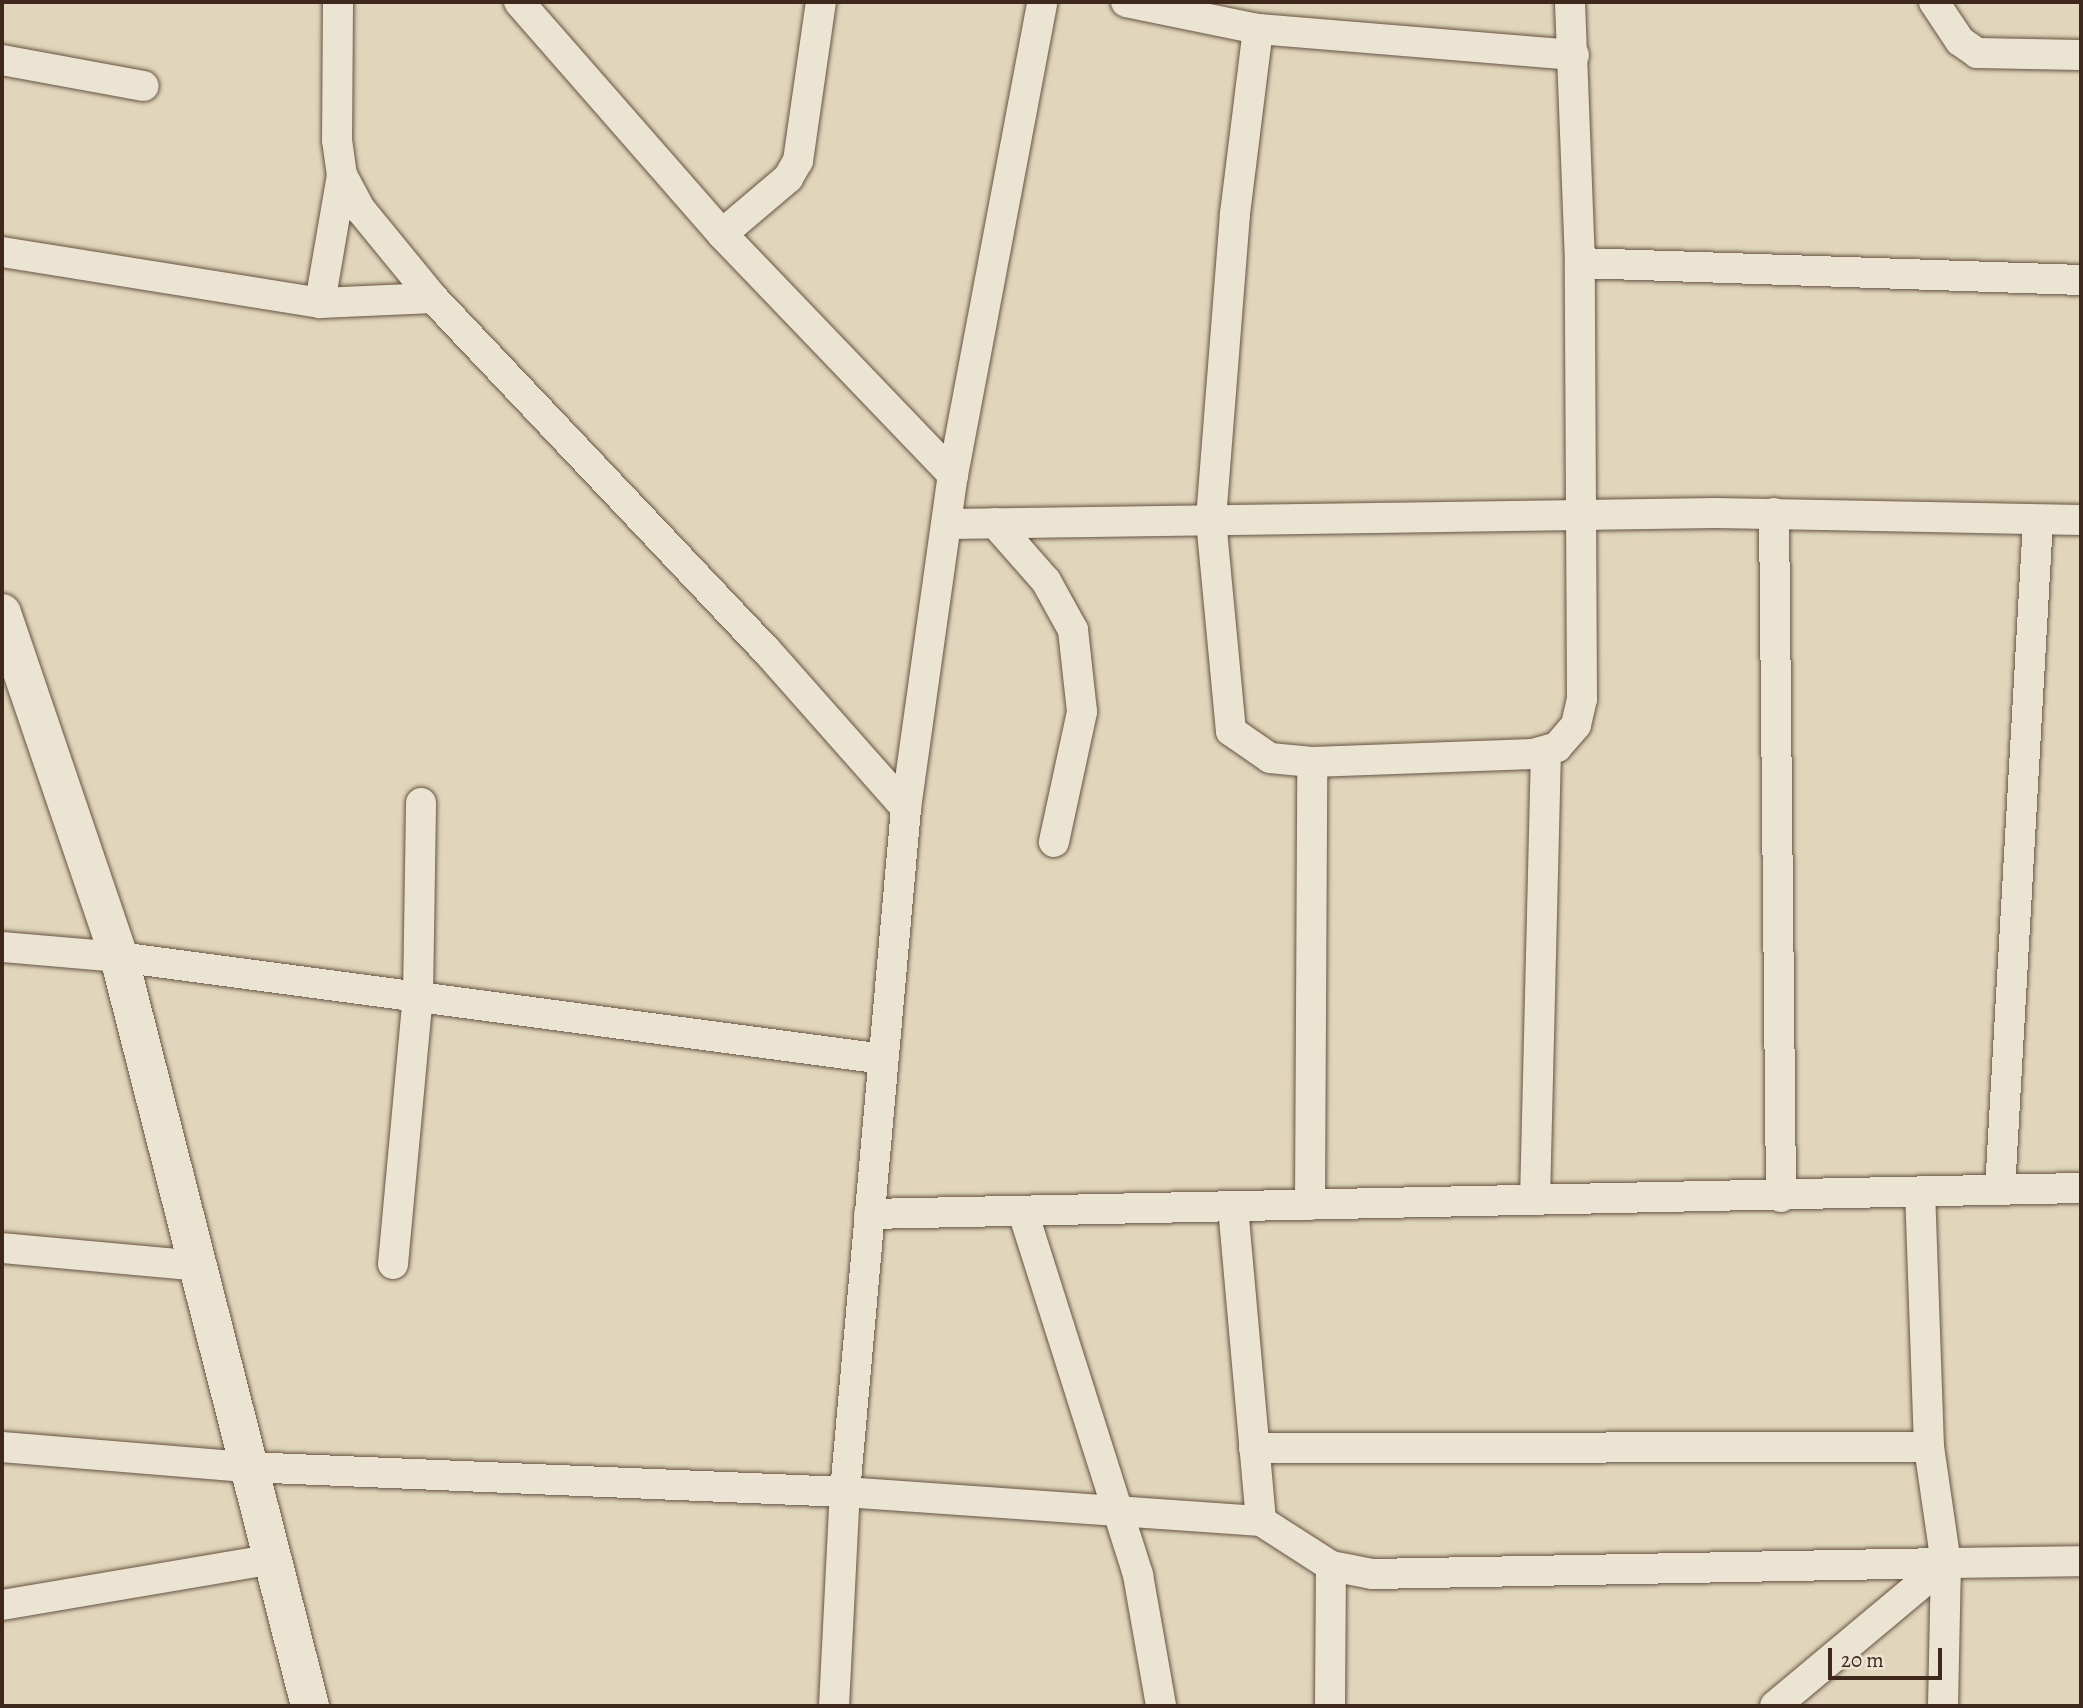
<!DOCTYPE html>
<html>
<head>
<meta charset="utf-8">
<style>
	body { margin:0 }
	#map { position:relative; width:2083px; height:1708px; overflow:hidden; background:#e1d6bb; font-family:Alegreya,serif }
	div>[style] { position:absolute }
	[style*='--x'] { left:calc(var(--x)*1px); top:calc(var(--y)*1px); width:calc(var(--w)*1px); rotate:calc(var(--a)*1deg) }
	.roads { filter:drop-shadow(0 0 2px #675343) drop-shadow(0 0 2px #675343) }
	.street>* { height:30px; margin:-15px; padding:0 15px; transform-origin:15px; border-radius:15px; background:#ece4d3 }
	.secondary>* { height:38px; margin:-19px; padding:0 19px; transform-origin:19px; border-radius:19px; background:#ece4d3 }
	span { translate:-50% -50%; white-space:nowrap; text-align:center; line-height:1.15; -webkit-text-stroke:5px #ece4d3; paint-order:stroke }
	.frame { position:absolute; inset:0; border:4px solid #3e271b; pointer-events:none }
	.scale { position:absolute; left:1828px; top:1648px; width:114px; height:32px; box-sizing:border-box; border:4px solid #3e271b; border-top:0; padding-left:9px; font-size:21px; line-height:24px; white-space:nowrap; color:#3e271b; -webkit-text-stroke:5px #ece4d3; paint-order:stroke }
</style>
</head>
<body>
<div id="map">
	<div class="roads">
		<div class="street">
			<div style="--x:338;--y:2;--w:138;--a:90.4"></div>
			<div style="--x:337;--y:140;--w:35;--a:82"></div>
			<div style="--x:342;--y:175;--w:40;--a:62"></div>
			<div style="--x:361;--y:210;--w:114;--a:50.7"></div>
			<div style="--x:433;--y:298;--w:486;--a:46.6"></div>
			<div style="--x:767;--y:651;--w:210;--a:48.5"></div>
			<div style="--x:519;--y:2;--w:308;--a:48.8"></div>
			<div style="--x:722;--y:234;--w:334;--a:46.2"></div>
			<div style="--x:1126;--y:2;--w:135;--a:11.6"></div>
			<div style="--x:1258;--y:29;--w:186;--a:97.1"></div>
			<div style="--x:1235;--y:214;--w:307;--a:94.5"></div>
			<div style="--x:1211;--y:520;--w:212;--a:84.6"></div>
			<div style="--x:1231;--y:731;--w:47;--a:34.7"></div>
			<div style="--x:1270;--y:758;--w:42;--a:5.4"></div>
			<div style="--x:1312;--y:762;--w:221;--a:-2.1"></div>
			<div style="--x:1533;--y:754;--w:25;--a:-16"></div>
			<div style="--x:1557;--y:747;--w:29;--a:-49"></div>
			<div style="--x:1576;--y:725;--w:27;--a:-77"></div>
			<div style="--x:1582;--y:699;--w:436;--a:-90.3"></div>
			<div style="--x:1580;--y:263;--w:261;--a:-92.2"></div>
			<div style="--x:1934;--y:2;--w:47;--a:56.3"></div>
			<div style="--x:1960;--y:41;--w:21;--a:35"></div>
			<div style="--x:1977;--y:53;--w:104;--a:1.1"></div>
			<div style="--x:1258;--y:29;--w:317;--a:4.7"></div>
			<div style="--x:2;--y:60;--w:144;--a:10.4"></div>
			<div style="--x:342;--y:175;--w:130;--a:99.8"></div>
			<div style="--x:320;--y:303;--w:113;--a:-2.5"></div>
			<div style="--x:722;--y:234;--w:87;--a:-40.3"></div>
			<div style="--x:788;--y:178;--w:20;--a:-60"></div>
			<div style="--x:798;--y:161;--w:161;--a:-81.8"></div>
			<div style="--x:2;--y:252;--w:322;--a:9.1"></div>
			<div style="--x:1580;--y:263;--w:501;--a:1.94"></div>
			<div style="--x:1774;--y:513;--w:684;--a:89.41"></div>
			<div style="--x:995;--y:523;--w:77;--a:48.7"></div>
			<div style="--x:1046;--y:581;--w:56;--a:61.1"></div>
			<div style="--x:1073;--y:630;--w:82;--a:83.7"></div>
			<div style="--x:1082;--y:712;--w:133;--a:102.2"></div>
			<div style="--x:949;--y:524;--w:767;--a:-0.82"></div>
			<div style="--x:1716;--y:513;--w:365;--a:1.1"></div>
			<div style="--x:2;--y:947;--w:117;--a:4.9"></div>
			<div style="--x:119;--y:957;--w:771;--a:7.6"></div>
			<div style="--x:2000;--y:1190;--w:670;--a:-86.75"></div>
			<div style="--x:1535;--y:1200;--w:448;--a:-88.6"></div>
			<div style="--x:1310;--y:1205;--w:443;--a:-89.7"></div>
			<div style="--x:1233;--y:1207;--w:315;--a:84.9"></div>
			<div style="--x:1023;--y:1212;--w:381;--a:72.4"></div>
			<div style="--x:1138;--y:1575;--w:133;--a:80"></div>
			<div style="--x:869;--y:1214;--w:1212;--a:-1.23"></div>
			<div style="--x:2;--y:1248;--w:199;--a:5.2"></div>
			<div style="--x:393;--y:1264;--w:268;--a:-84.7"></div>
			<div style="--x:418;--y:997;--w:194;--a:-89.1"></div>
			<div style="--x:2;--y:1447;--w:245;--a:4.7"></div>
			<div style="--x:246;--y:1467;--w:600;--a:2.39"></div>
			<div style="--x:845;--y:1492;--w:687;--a:-84.9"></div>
			<div style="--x:906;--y:808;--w:336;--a:-82"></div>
			<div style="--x:953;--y:475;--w:481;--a:-79.3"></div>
			<div style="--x:1929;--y:1447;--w:117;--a:81.7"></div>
			<div style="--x:1946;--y:1563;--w:143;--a:91.2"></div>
			<div style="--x:1254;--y:1448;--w:675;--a:-0.08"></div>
			<div style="--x:1929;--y:1447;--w:255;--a:-92"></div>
			<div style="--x:2;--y:1605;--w:271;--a:-9.6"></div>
			<div style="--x:834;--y:1706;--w:214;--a:-87.1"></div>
			<div style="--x:845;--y:1492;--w:417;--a:4"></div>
			<div style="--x:1261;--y:1521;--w:83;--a:32.7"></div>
			<div style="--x:1331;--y:1566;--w:42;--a:11"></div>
			<div style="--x:1372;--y:1574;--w:574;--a:-1.1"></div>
			<div style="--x:1330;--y:1706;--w:140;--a:-89.6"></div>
			<div style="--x:1775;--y:1706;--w:223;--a:-39.9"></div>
			<div style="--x:1946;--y:1563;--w:135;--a:-0.8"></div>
		</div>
		<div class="secondary">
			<div style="--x:2;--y:613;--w:363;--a:71.2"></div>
			<div style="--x:119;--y:957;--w:773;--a:75.69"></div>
		</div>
	</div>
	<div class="frame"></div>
	<div class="scale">20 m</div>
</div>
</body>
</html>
